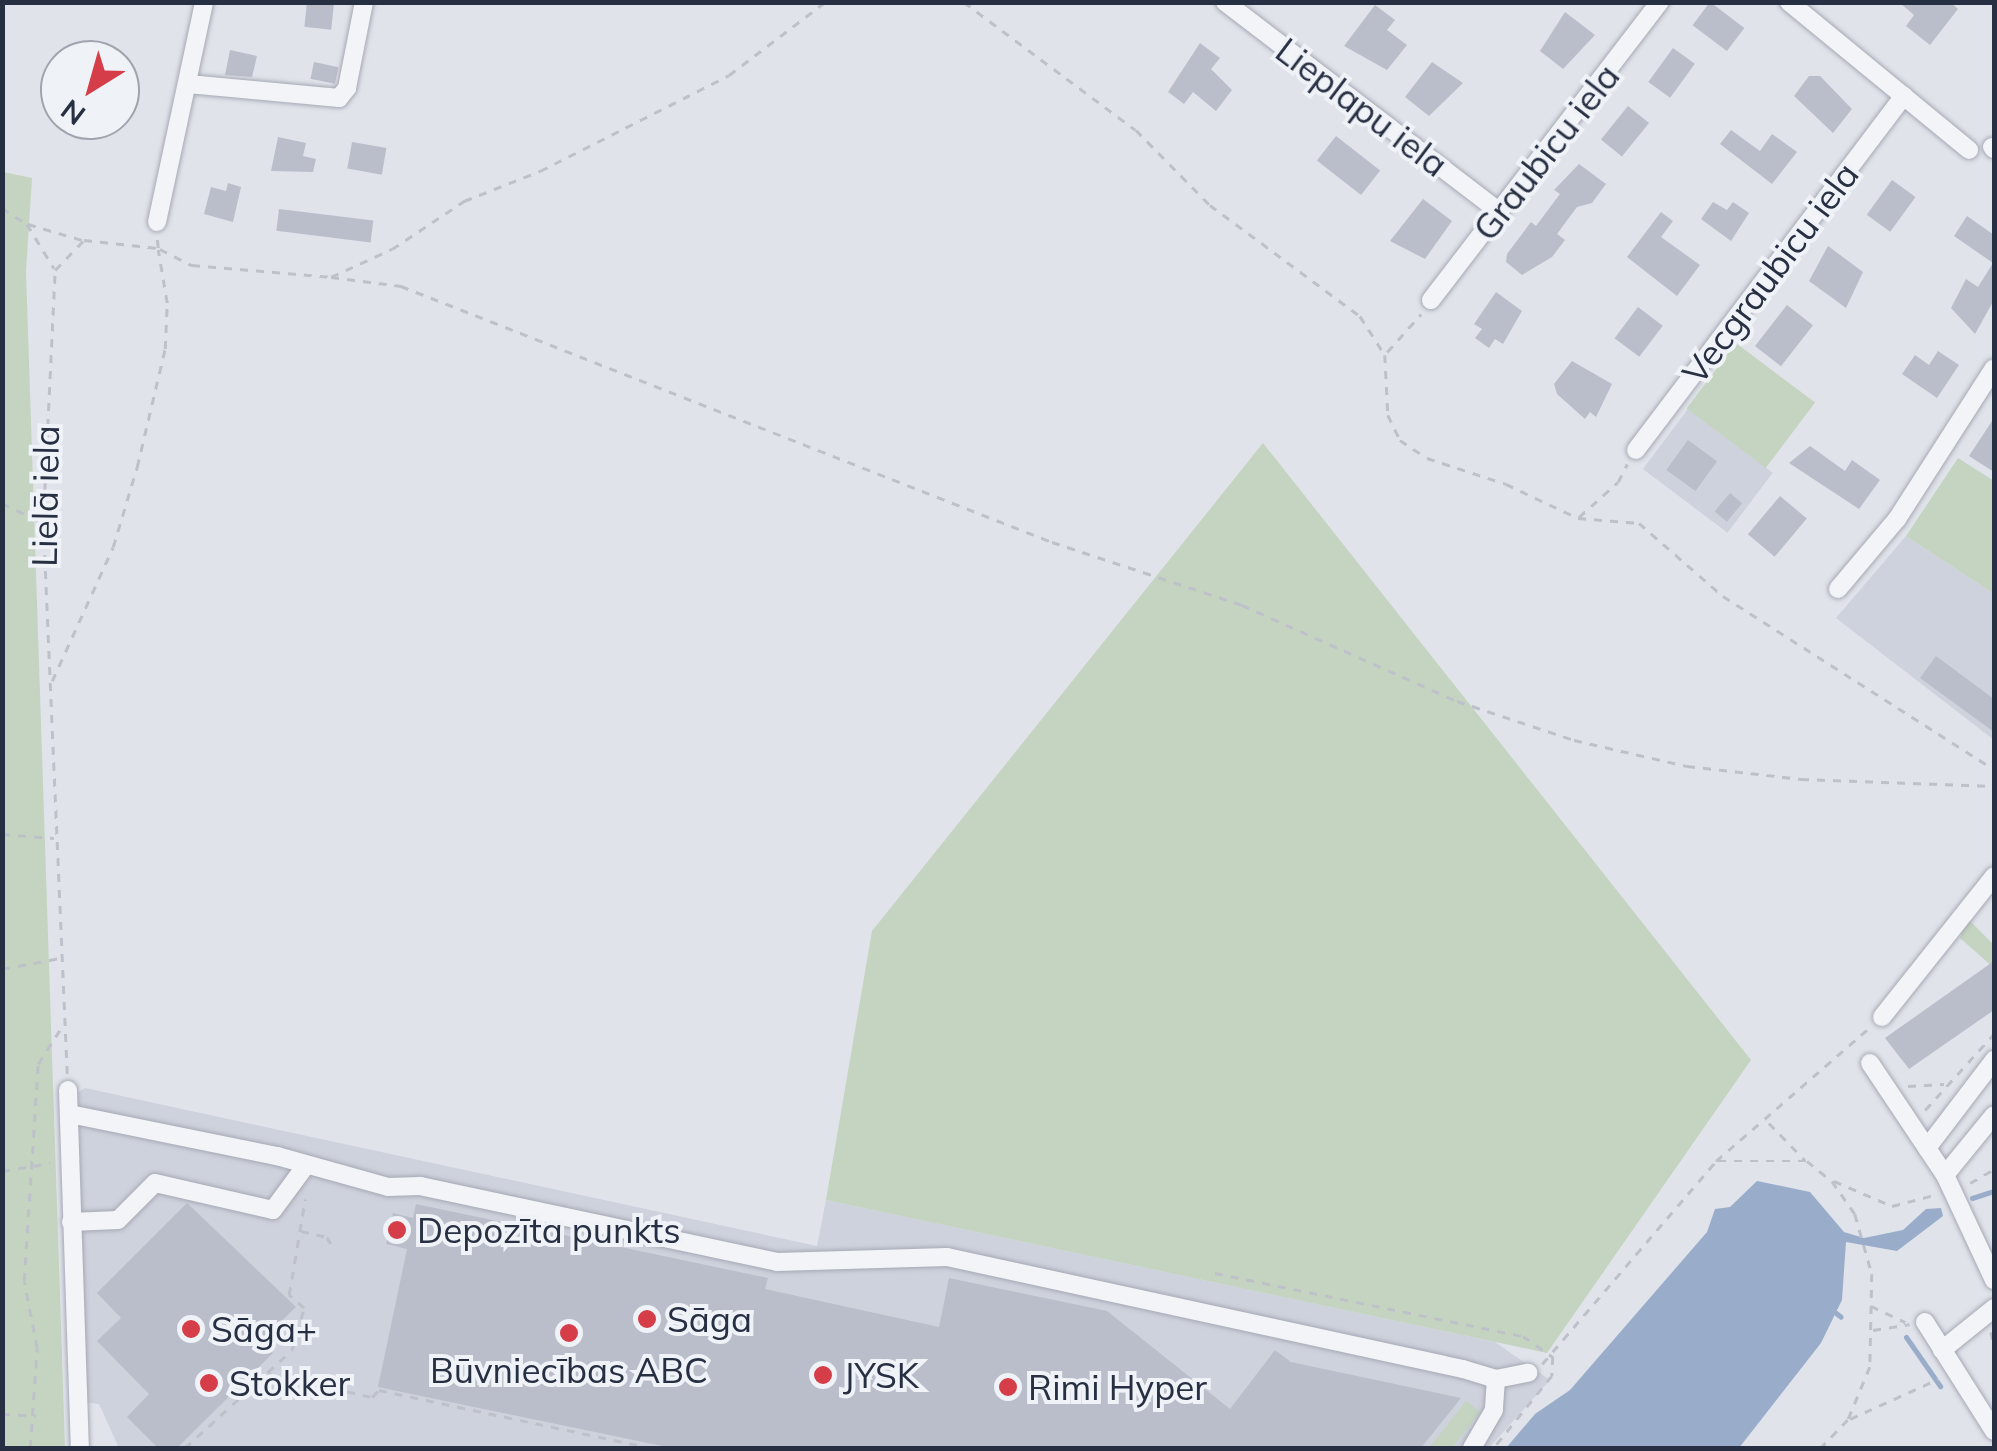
<!DOCTYPE html>
<html>
<head>
<meta charset="utf-8">
<style>
	body { margin:0 }
	#map { position:relative; width:1997px; height:1451px; overflow:hidden; background:#e0e3ea; font-family:Mulish,sans-serif }
	div>[style] { position:absolute }
	[style*='--x'] { left:calc(var(--x)*1px); top:calc(var(--y)*1px); width:calc(var(--w)*1px); rotate:calc(var(--a)*1deg) }
	.built>* { inset:0; background:#ced2dc; transform-origin:0 0 }
	.green>* { inset:0; background:#c4d4c0; transform-origin:0 0 }
	.water>* { inset:0; background:#99adcb }
	.stream>* { height:5px; margin:-2.5px; padding:0 2.5px; transform-origin:2.5px; border-radius:2.5px; background:#99adcb }
	.building>* { inset:0; background:#babeca; transform-origin:0 0 }
	.path>* { height:2.5px; margin-top:-1.25px; transform-origin:0; background:repeating-linear-gradient(90deg,#bec1c9 0 8px,transparent 0 16px) }
	.roads { filter:drop-shadow(0 0 2px #a5a9b4) drop-shadow(0 0 2px #a5a9b4) }
	.minor>* { height:18px; margin:-9px; padding:0 9px; transform-origin:9px; border-radius:9px; background:#f3f4f8 }
	.dots>* { width:28px; height:28px; translate:-50% -50%; box-sizing:border-box; border:5px solid #eff2f7; border-radius:50% }
	span { translate:-50% -50%; white-space:nowrap; text-align:center; line-height:1.15; -webkit-text-stroke:8px #eff2f7; paint-order:stroke }
	.street-label { font-size:35px; color:#272f42 }
	.poi-label { font-size:35px; color:#272f42 }
	.left { translate:0 -50%; text-align:left }
	.frame { position:absolute; inset:0; border:5px solid #272f42; pointer-events:none }
	.north { position:absolute; left:40px; top:40px; width:100px; height:100px; box-sizing:border-box; background:#eff2f7; border:2px solid #9fa4af; border-radius:50%; rotate:217deg; font-size:28px; font-weight:700; line-height:40px; text-align:center; color:#272f42 }
	.north::after { content:''; display:block; margin:auto; width:35px; height:45px; background:#d53e49; clip-path:polygon(50% 0,100% 100%,50% 72%,0 100%) }
</style>
</head>
<body>
<div id="map">
	<div class="built">
		<div style="left:1688px;top:409px;width:106px;height:75px;rotate:37deg"></div>
		<div style="clip-path:polygon(1906px 536px,1994px 594px,1994px 740px,1836px 618px)"></div>
		<div style="clip-path:polygon(85px 1088px,817px 1246px,826px 1200px,1495px 1342px,1550px 1380px,1489px 1448px,119px 1448px,99px 1404px,71px 1400px,61px 1103px)"></div>
	</div>
	<div class="green">
		<div style="clip-path:polygon(3px 172px,32px 178px,26px 271px,65px 1448px,2px 1448px)"></div>
		<div style="left:1736px;top:343px;width:99px;height:82px;rotate:37deg"></div>
		<div style="clip-path:polygon(1263px 443px,1751px 1060px,1547px 1353px,826px 1200px,872px 931px)"></div>
		<div style="clip-path:polygon(1958px 458px,1994px 481px,1994px 594px,1906px 536px)"></div>
		<div style="clip-path:polygon(1966px 917px,1994px 945px,1994px 968px,1960px 938px)"></div>
		<div style="clip-path:polygon(1466px 1401px,1480px 1412px,1452px 1448px,1429px 1448px)"></div>
	</div>
	<div class="water">
		<div style="clip-path:polygon(1757px 1181px,1810px 1192px,1844px 1232px,1864px 1238px,1903px 1230px,1926px 1209px,1941px 1208px,1943px 1216px,1897px 1251px,1846px 1242px,1842px 1300px,1821px 1343px,1739px 1448px,1506px 1448px,1535px 1414px,1570px 1390px,1707px 1232px,1715px 1209px,1730px 1207px)"></div>
	</div>
	<div class="stream">
		<div style="--x:1972;--y:1198;--w:23;--a:-18"></div>
		<div style="--x:1836;--y:1313;--w:6;--a:39"></div>
		<div style="--x:1906;--y:1337;--w:60;--a:55.2"></div>
	</div>
	<div class="building">
		<div style="left:307px;top:2px;width:27px;height:25px;rotate:6deg"></div>
		<div style="left:1710px;top:2px;width:43px;height:29px;rotate:37deg"></div>
		<div style="clip-path:polygon(1899px 2px,1950px 2px,1958px 9px,1930px 45px,1906px 26px,1914px 15px)"></div>
		<div style="clip-path:polygon(1375px 5px,1395px 20px,1387px 30px,1407px 45px,1387px 70px,1344px 46px)"></div>
		<div style="clip-path:polygon(1565px 12px,1595px 35px,1563px 69px,1540px 51px)"></div>
		<div style="clip-path:polygon(1200px 43px,1220px 58px,1211px 69px,1232px 90px,1216px 111px,1193px 92px,1184px 104px,1168px 92px)"></div>
		<div style="left:1673px;top:48px;width:27px;height:42px;rotate:36deg"></div>
		<div style="clip-path:polygon(230px 50px,257px 56px,252px 77px,225px 75px)"></div>
		<div style="left:314px;top:62px;width:25px;height:17px;rotate:12deg"></div>
		<div style="clip-path:polygon(1432px 62px,1463px 83px,1429px 116px,1405px 97px)"></div>
		<div style="clip-path:polygon(1809px 76px,1820px 76px,1852px 109px,1833px 133px,1794px 96px)"></div>
		<div style="left:1628px;top:106px;width:27px;height:43px;rotate:39deg"></div>
		<div style="clip-path:polygon(1731px 130px,1760px 151px,1772px 134px,1797px 152px,1772px 184px,1720px 144px)"></div>
		<div style="left:1336px;top:136px;width:56px;height:31px;rotate:38deg"></div>
		<div style="clip-path:polygon(278px 137px,306px 143px,303px 156px,316px 159px,313px 172px,271px 171px)"></div>
		<div style="left:352px;top:142px;width:35px;height:27px;rotate:10deg"></div>
		<div style="clip-path:polygon(1579px 164px,1606px 184px,1592px 203px,1577px 207px,1557px 234px,1565px 240px,1552px 257px,1522px 275px,1506px 262px,1507px 254px,1531px 222px,1536px 226px,1560px 194px,1554px 190px)"></div>
		<div style="left:1892px;top:180px;width:29px;height:43px;rotate:36deg"></div>
		<div style="clip-path:polygon(228px 183px,241px 187px,233px 222px,204px 214px,211px 187px,226px 191px)"></div>
		<div style="clip-path:polygon(1423px 199px,1452px 221px,1425px 259px,1390px 241px)"></div>
		<div style="clip-path:polygon(1713px 202px,1727px 210px,1733px 202px,1749px 213px,1731px 241px,1701px 219px)"></div>
		<div style="left:279px;top:209px;width:95px;height:22px;rotate:7deg"></div>
		<div style="clip-path:polygon(1661px 212px,1673px 221px,1661px 237px,1700px 265px,1677px 296px,1627px 257px)"></div>
		<div style="clip-path:polygon(1967px 216px,1994px 235px,1994px 300px,1975px 334px,1951px 308px,1966px 279px,1978px 287px,1993px 263px,1954px 236px)"></div>
		<div style="clip-path:polygon(1828px 246px,1863px 272px,1846px 308px,1809px 281px)"></div>
		<div style="clip-path:polygon(1496px 292px,1522px 311px,1503px 344px,1495px 339px,1489px 348px,1475px 338px,1482px 329px,1474px 324px)"></div>
		<div style="left:1787px;top:305px;width:33px;height:52px;rotate:38deg"></div>
		<div style="left:1638px;top:307px;width:31px;height:39px;rotate:37deg"></div>
		<div style="clip-path:polygon(1938px 351px,1959px 365px,1937px 398px,1902px 374px,1915px 355px,1929px 365px)"></div>
		<div style="clip-path:polygon(1572px 361px,1612px 384px,1596px 417px,1590px 412px,1585px 419px,1557px 394px,1554px 384px)"></div>
		<div style="clip-path:polygon(1994px 418px,1994px 472px,1969px 456px)"></div>
		<div style="left:1688px;top:440px;width:36px;height:37px;rotate:36deg"></div>
		<div style="clip-path:polygon(1810px 446px,1845px 471px,1852px 460px,1880px 480px,1859px 509px,1789px 463px)"></div>
		<div style="left:1730px;top:493px;width:16px;height:24px;rotate:40deg"></div>
		<div style="left:1780px;top:496px;width:35px;height:50px;rotate:40deg"></div>
		<div style="clip-path:polygon(1936px 656px,1994px 699px,1994px 732px,1920px 678px)"></div>
		<div style="clip-path:polygon(1994px 961px,1994px 1010px,1909px 1069px,1885px 1038px)"></div>
		<div style="clip-path:polygon(187px 1203px,296px 1307px,261px 1341px,273px 1353px,177px 1448px,158px 1448px,127px 1417px,149px 1394px,97px 1341px,121px 1318px,97px 1293px)"></div>
		<div style="clip-path:polygon(416px 1204px,768px 1278px,765px 1289px,939px 1327px,949px 1278px,1107px 1311px,1230px 1409px,1275px 1350px,1291px 1362px,1461px 1398px,1421px 1448px,672px 1448px,378px 1387px,407px 1249px,386px 1244px,393px 1213px,413px 1218px)"></div>
	</div>
	<div class="path">
		<div style="--x:964;--y:2;--w:214;--a:36.7"></div>
		<div style="--x:1136;--y:130;--w:105;--a:45.4"></div>
		<div style="--x:1210;--y:205;--w:187;--a:36.5"></div>
		<div style="--x:1360;--y:316;--w:46;--a:57.3"></div>
		<div style="--x:1385;--y:355;--w:60;--a:87.1"></div>
		<div style="--x:1388;--y:415;--w:28;--a:64"></div>
		<div style="--x:1400;--y:440;--w:32;--a:34"></div>
		<div style="--x:1427;--y:458;--w:83;--a:18.2"></div>
		<div style="--x:1506;--y:484;--w:80;--a:25.3"></div>
		<div style="--x:1578;--y:518;--w:61;--a:4.7"></div>
		<div style="--x:1639;--y:523;--w:111;--a:41"></div>
		<div style="--x:1723;--y:596;--w:322;--a:32.6"></div>
		<div style="--x:2;--y:208;--w:30;--a:33"></div>
		<div style="--x:27;--y:224;--w:52;--a:58.5"></div>
		<div style="--x:28;--y:224;--w:56;--a:16.5"></div>
		<div style="--x:160;--y:249;--w:36;--a:27"></div>
		<div style="--x:192;--y:265;--w:140;--a:4.9"></div>
		<div style="--x:331;--y:277;--w:67;--a:-24.7"></div>
		<div style="--x:392;--y:249;--w:87;--a:-33.7"></div>
		<div style="--x:464;--y:201;--w:82;--a:-21.5"></div>
		<div style="--x:540;--y:171;--w:212;--a:-26.9"></div>
		<div style="--x:729;--y:75;--w:121;--a:-37.2"></div>
		<div style="--x:331;--y:277;--w:71;--a:7.3"></div>
		<div style="--x:401;--y:286;--w:700;--a:21.47"></div>
		<div style="--x:1052;--y:542;--w:200;--a:18.3"></div>
		<div style="--x:1242;--y:605;--w:235;--a:24.1"></div>
		<div style="--x:1457;--y:701;--w:123;--a:18.4"></div>
		<div style="--x:1574;--y:740;--w:116;--a:13"></div>
		<div style="--x:1687;--y:766;--w:115;--a:6.5"></div>
		<div style="--x:1801;--y:779;--w:193;--a:2.1"></div>
		<div style="--x:1387;--y:352;--w:51;--a:-48.2"></div>
		<div style="--x:2;--y:503;--w:43;--a:26"></div>
		<div style="--x:1579;--y:517;--w:52;--a:-41.9"></div>
		<div style="--x:1618;--y:482;--w:20;--a:-63"></div>
		<div style="--x:52;--y:681;--w:147;--a:-65.5"></div>
		<div style="--x:113;--y:547;--w:84;--a:-73.3"></div>
		<div style="--x:137;--y:467;--w:121;--a:-76.7"></div>
		<div style="--x:165;--y:349;--w:46;--a:-87.5"></div>
		<div style="--x:167;--y:303;--w:54;--a:-99.6"></div>
		<div style="--x:2;--y:834;--w:52;--a:4.4"></div>
		<div style="--x:2;--y:969;--w:59;--a:-10.7"></div>
		<div style="--x:67;--y:1074;--w:552;--a:-92.49"></div>
		<div style="--x:43;--y:523;--w:253;--a:-87.3"></div>
		<div style="--x:55;--y:270;--w:42;--a:-46"></div>
		<div style="--x:84;--y:240;--w:74;--a:6.2"></div>
		<div style="--x:158;--y:248;--w:10;--a:-96"></div>
		<div style="--x:1908;--y:1086;--w:36;--a:-3"></div>
		<div style="--x:1925;--y:1110;--w:103;--a:-47.8"></div>
		<div style="--x:1769;--y:1123;--w:52;--a:45.8"></div>
		<div style="--x:1718;--y:1161;--w:89;--a:0"></div>
		<div style="--x:1807;--y:1161;--w:32;--a:39"></div>
		<div style="--x:1832;--y:1181;--w:40;--a:55.1"></div>
		<div style="--x:1855;--y:1214;--w:62;--a:74.2"></div>
		<div style="--x:1872;--y:1274;--w:93;--a:91.2"></div>
		<div style="--x:1870;--y:1367;--w:57;--a:112.5"></div>
		<div style="--x:1848;--y:1420;--w:39;--a:134"></div>
		<div style="--x:2;--y:1171;--w:49;--a:-9.5"></div>
		<div style="--x:1834;--y:1181;--w:63;--a:23.3"></div>
		<div style="--x:1892;--y:1206;--w:43;--a:-14.7"></div>
		<div style="--x:1970;--y:1183;--w:28;--a:-30"></div>
		<div style="--x:301;--y:1231;--w:27;--a:13"></div>
		<div style="--x:327;--y:1237;--w:12;--a:59"></div>
		<div style="--x:1215;--y:1273;--w:314;--a:11.6"></div>
		<div style="--x:1523;--y:1336;--w:37;--a:35"></div>
		<div style="--x:1553;--y:1357;--w:19;--a:93"></div>
		<div style="--x:1552;--y:1376;--w:92;--a:128.9"></div>
		<div style="--x:1871;--y:1306;--w:38;--a:25"></div>
		<div style="--x:1873;--y:1330;--w:37;--a:-9"></div>
		<div style="--x:1991;--y:1332;--w:13;--a:77"></div>
		<div style="--x:1542;--y:1364;--w:267;--a:-49.4"></div>
		<div style="--x:1716;--y:1161;--w:204;--a:-41"></div>
		<div style="--x:269;--y:1374;--w:106;--a:12.6"></div>
		<div style="--x:372;--y:1397;--w:10;--a:-45"></div>
		<div style="--x:379;--y:1390;--w:280;--a:12"></div>
		<div style="--x:2;--y:1414;--w:34;--a:3"></div>
		<div style="--x:1850;--y:1419;--w:97;--a:-24.4"></div>
		<div style="--x:30;--y:1448;--w:100;--a:-86"></div>
		<div style="--x:37;--y:1348;--w:68;--a:-101"></div>
		<div style="--x:24;--y:1281;--w:217;--a:-86.3"></div>
		<div style="--x:38;--y:1064;--w:46;--a:-57.3"></div>
		<div style="--x:185;--y:1448;--w:145;--a:-42.5"></div>
		<div style="--x:292;--y:1350;--w:44;--a:-74.1"></div>
		<div style="--x:304;--y:1308;--w:20;--a:-139"></div>
		<div style="--x:289;--y:1295;--w:97;--a:-80.5"></div>
	</div>
	<div class="roads">
		<div class="minor">
			<div style="--x:1225;--y:2;--w:346;--a:37.4"></div>
			<div style="--x:1789;--y:2;--w:233;--a:39.4"></div>
			<div style="--x:188;--y:84;--w:152;--a:5.3"></div>
			<div style="--x:339;--y:98;--w:13;--a:-51"></div>
			<div style="--x:347;--y:88;--w:88;--a:-78.8"></div>
			<div style="--x:1992;--y:147;--w:3;--a:45"></div>
			<div style="--x:157;--y:222;--w:225;--a:-77.9"></div>
			<div style="--x:1431;--y:300;--w:376;--a:-52.5"></div>
			<div style="--x:1636;--y:450;--w:444;--a:-52.9"></div>
			<div style="--x:1838;--y:589;--w:92;--a:-49.9"></div>
			<div style="--x:1897;--y:519;--w:179;--a:-57.3"></div>
			<div style="--x:1882;--y:1017;--w:180;--a:-51.5"></div>
			<div style="--x:1870;--y:1063;--w:135;--a:56.2"></div>
			<div style="--x:1945;--y:1175;--w:116;--a:65"></div>
			<div style="--x:68;--y:1090;--w:358;--a:88.1"></div>
			<div style="--x:70;--y:1114;--w:211;--a:11.5"></div>
			<div style="--x:277;--y:1156;--w:115;--a:15.6"></div>
			<div style="--x:388;--y:1187;--w:32;--a:-2"></div>
			<div style="--x:420;--y:1186;--w:365;--a:12"></div>
			<div style="--x:777;--y:1262;--w:170;--a:-1.7"></div>
			<div style="--x:947;--y:1257;--w:528;--a:12.25"></div>
			<div style="--x:1463;--y:1369;--w:34;--a:17"></div>
			<div style="--x:1496;--y:1379;--w:31;--a:94"></div>
			<div style="--x:1494;--y:1410;--w:44;--a:120.1"></div>
			<div style="--x:1927;--y:1148;--w:111;--a:-52.7"></div>
			<div style="--x:1945;--y:1175;--w:77;--a:-50.8"></div>
			<div style="--x:71;--y:1222;--w:47;--a:-2.4"></div>
			<div style="--x:118;--y:1220;--w:52;--a:-45"></div>
			<div style="--x:155;--y:1183;--w:121;--a:12.9"></div>
			<div style="--x:273;--y:1210;--w:52;--a:-53.6"></div>
			<div style="--x:1925;--y:1322;--w:129;--a:57.7"></div>
			<div style="--x:1942;--y:1350;--w:67;--a:-38.9"></div>
			<div style="--x:1496;--y:1379;--w:33;--a:-11"></div>
		</div>
	</div>
	<div class="dots">
		<div style="left:397px;top:1230px;background:#d53e49"></div>
		<div style="left:647px;top:1319px;background:#d53e49"></div>
		<div style="left:191px;top:1329px;background:#d53e49"></div>
		<div style="left:569px;top:1333px;background:#d53e49"></div>
		<div style="left:823px;top:1375px;background:#d53e49"></div>
		<div style="left:209px;top:1383px;background:#d53e49"></div>
		<div style="left:1008px;top:1387px;background:#d53e49"></div>
	</div>
	<div class="street-label">
		<span style="left:1362px;top:107px;rotate:37deg">Lieplapu iela</span>
		<span style="left:1546px;top:152px;rotate:-52deg">Graubicu iela</span>
		<span style="left:1770px;top:273px;rotate:-53deg">Vecgraubicu iela</span>
		<span style="left:45px;top:496px;rotate:-89deg">Lielā iela</span>
	</div>
	<div class="poi-label">
		<span class="left" style="left:417px;top:1230px">Depozīta punkts</span>
		<span class="left" style="left:667px;top:1319px">Sāga</span>
		<span class="left" style="left:211px;top:1329px">Sāga+</span>
		<span style="left:569px;top:1370px">Būvniecības ABC</span>
		<span class="left" style="left:843px;top:1375px">JYSK</span>
		<span class="left" style="left:229px;top:1383px">Stokker</span>
		<span class="left" style="left:1028px;top:1387px">Rimi Hyper</span>
	</div>
	<div class="frame"></div>
	<div class="north">N</div>
</div>
</body>
</html>
